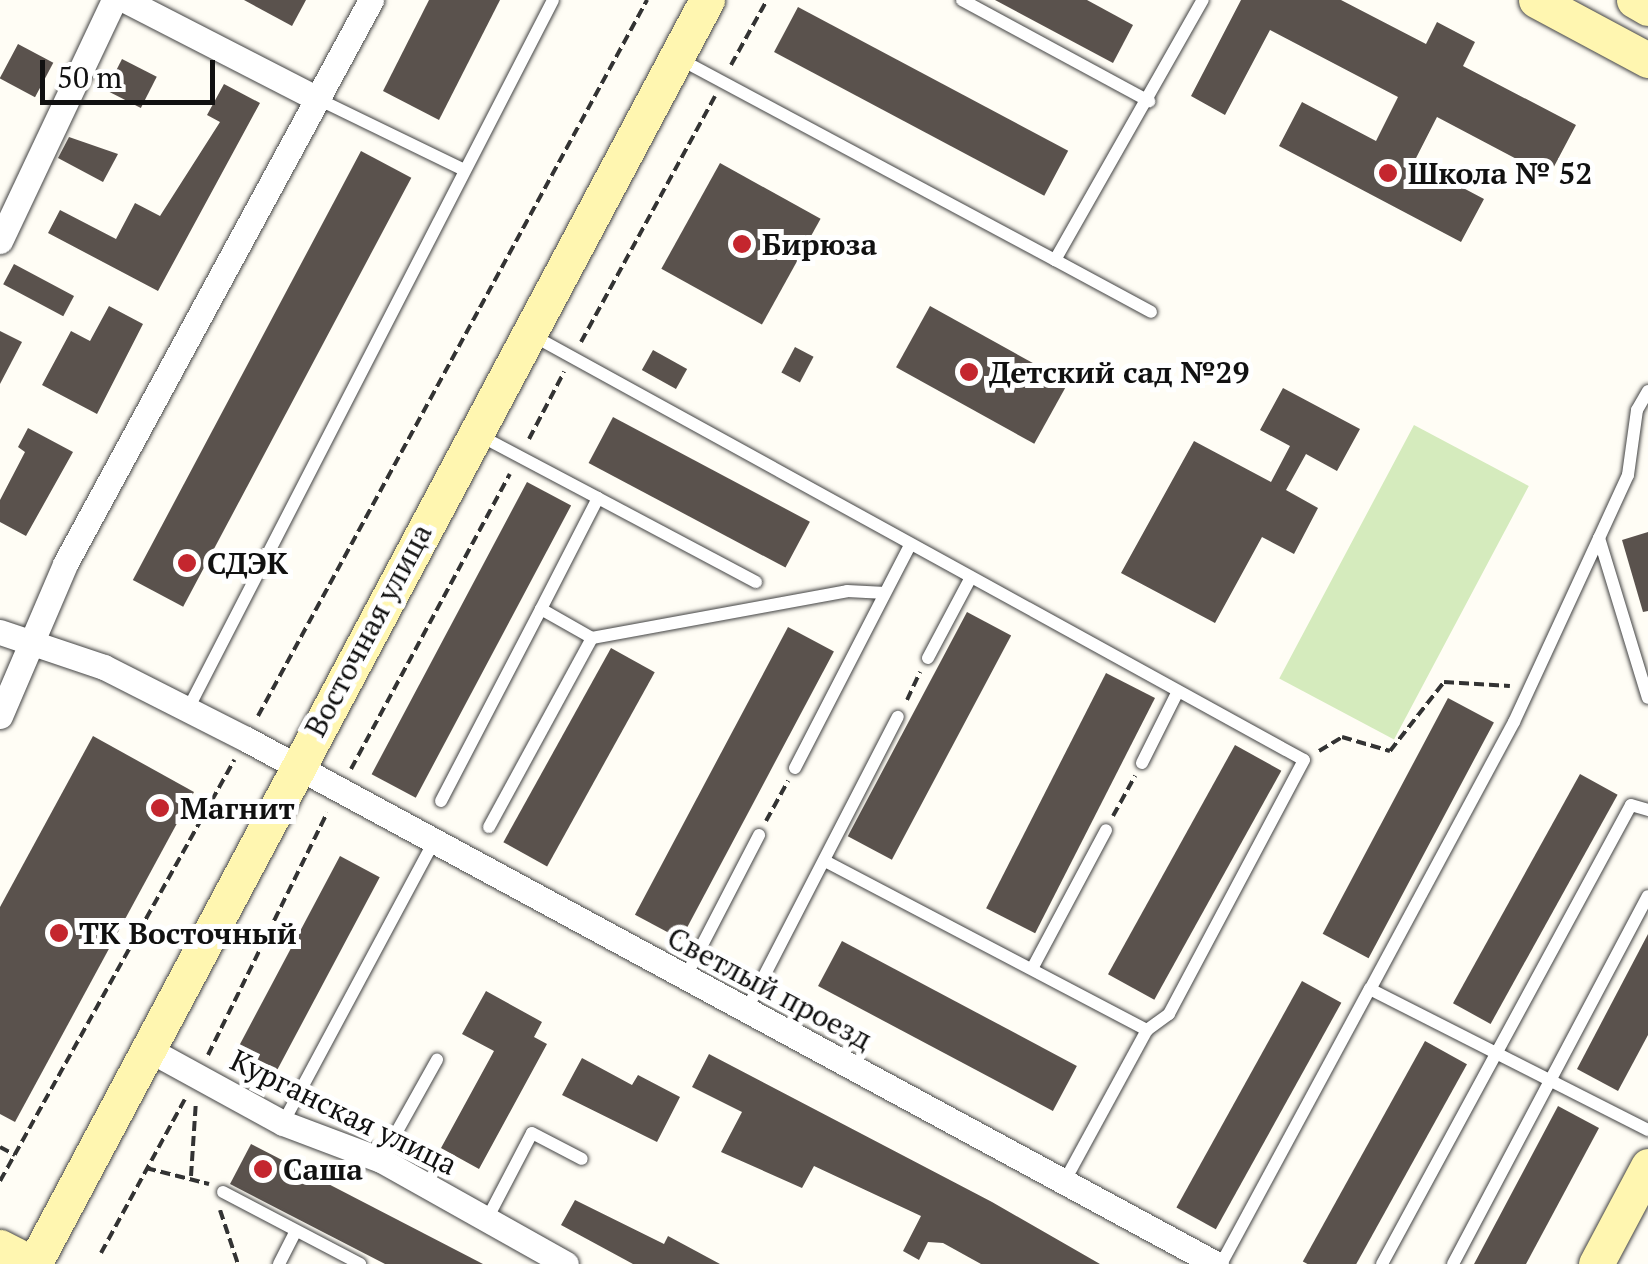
<!DOCTYPE html>
<html>
<head>
<meta charset="utf-8">
<style>
	body { margin:0 }
	#map { position:relative; width:1648px; height:1264px; overflow:hidden; background:#fffdf5; font-family:"PT Serif",serif }
	div>[style] { position:absolute }
	[style*='--x'] { left:calc(var(--x)*1px); top:calc(var(--y)*1px); width:calc(var(--w)*1px); rotate:calc(var(--a)*1deg) }
	.green>* { inset:0; background:#d5ebbd; transform-origin:0 0 }
	.building>* { inset:0; background:#5a524d; transform-origin:0 0 }
	.path>* { height:4px; margin-top:-2px; transform-origin:0; background:repeating-linear-gradient(90deg,#333 0 10px,transparent 0 15px) }
	.roads { filter:drop-shadow(0 0 2px #444) drop-shadow(0 0 2px #444) }
	.lane>* { height:12px; margin:-6px; padding:0 6px; transform-origin:6px; border-radius:6px; background:#fff }
	.street>* { height:25px; margin:-12.5px; padding:0 12.5px; transform-origin:12.5px; border-radius:12.5px; background:#fff }
	.secondary>* { height:35px; margin:-17.5px; padding:0 17.5px; transform-origin:17.5px; border-radius:17.5px; background:#fff6b0 }
	.dots>* { width:28px; height:28px; translate:-50% -50%; box-sizing:border-box; border:5px solid #fff; border-radius:50% }
	span { translate:-50% -50%; white-space:nowrap; text-align:center; line-height:1.15; -webkit-text-stroke:10px #fff; paint-order:stroke }
	.poi-label { font-size:30px; color:#111; font-weight:700 }
	.left { translate:0 -50%; text-align:left }
	.street-label { font-size:30px; color:#111 }
	.scale { position:absolute; left:40px; top:60px; width:175px; height:45px; box-sizing:border-box; border:5px solid #111; border-top:0; padding-left:12px; font-size:30px; line-height:35px; white-space:nowrap; color:#111; -webkit-text-stroke:8px #fff; paint-order:stroke }
</style>
</head>
<body>
<div id="map">
	<div class="green">
		<div style="left:1414px;top:425px;width:130px;height:287px;rotate:28deg"></div>
	</div>
	<div class="building">
		<div style="clip-path:polygon(244px 0,306px 0,292px 26px)"></div>
		<div style="clip-path:polygon(429px 0,500px 0,439px 120px,383px 91px)"></div>
		<div style="clip-path:polygon(995px 0,1087px 0,1133px 25px,1113px 63px)"></div>
		<div style="clip-path:polygon(1241px 0,1341px 0,1426px 44px,1437px 22px,1475px 42px,1463px 66px,1576px 125px,1549px 176px,1437px 117px,1414px 162px,1484px 199px,1461px 242px,1279px 146px,1302px 102px,1376px 141px,1398px 97px,1270px 30px,1225px 115px,1191px 96px)"></div>
		<div style="left:798px;top:7px;width:306px;height:51px;rotate:28deg"></div>
		<div style="left:18px;top:44px;width:40px;height:39px;rotate:28deg"></div>
		<div style="left:122px;top:59px;width:39px;height:35px;rotate:27deg"></div>
		<div style="clip-path:polygon(224px 84px,260px 103px,158px 291px,48px 233px,60px 210px,116px 239px,135px 203px,160px 216px,220px 122px,207px 115px)"></div>
		<div style="clip-path:polygon(69px 137px,118px 154px,103px 182px,58px 158px)"></div>
		<div style="left:361px;top:151px;width:57px;height:486px;rotate:28deg"></div>
		<div style="left:720px;top:163px;width:115px;height:121px;rotate:29deg"></div>
		<div style="left:14px;top:264px;width:68px;height:23px;rotate:28deg"></div>
		<div style="clip-path:polygon(109px 306px,143px 324px,97px 414px,42px 385px,71px 331px,90px 341px)"></div>
		<div style="left:930px;top:306px;width:158px;height:70px;rotate:29deg"></div>
		<div style="clip-path:polygon(0 331px,22px 342px,0 384px)"></div>
		<div style="left:795px;top:347px;width:21px;height:29px;rotate:28deg"></div>
		<div style="left:653px;top:350px;width:39px;height:23px;rotate:29deg"></div>
		<div style="clip-path:polygon(1283px 388px,1360px 429px,1337px 471px,1306px 454px,1286px 490px,1318px 508px,1294px 554px,1262px 537px,1215px 623px,1121px 573px,1194px 441px,1271px 482px,1290px 446px,1260px 430px)"></div>
		<div style="left:613px;top:417px;width:223px;height:52px;rotate:28deg"></div>
		<div style="clip-path:polygon(28px 428px,73px 452px,26px 536px,0 522px,0 500px,25px 452px,18px 447px)"></div>
		<div style="left:527px;top:482px;width:50px;height:331px;rotate:28deg"></div>
		<div style="clip-path:polygon(1648px 532px,1648px 611px,1643px 612px,1622px 540px)"></div>
		<div style="left:967px;top:612px;width:50px;height:254px;rotate:28deg"></div>
		<div style="left:788px;top:627px;width:52px;height:326px;rotate:28deg"></div>
		<div style="left:611px;top:648px;width:50px;height:222px;rotate:29deg"></div>
		<div style="left:1106px;top:673px;width:55px;height:264px;rotate:27deg"></div>
		<div style="left:1448px;top:698px;width:52px;height:267px;rotate:28deg"></div>
		<div style="clip-path:polygon(93px 736px,194px 792px,15px 1122px,0 1114px,0 907px)"></div>
		<div style="left:1235px;top:745px;width:53px;height:262px;rotate:29deg"></div>
		<div style="left:1580px;top:774px;width:43px;height:262px;rotate:29deg"></div>
		<div style="left:340px;top:856px;width:45px;height:242px;rotate:28deg"></div>
		<div style="clip-path:polygon(1648px 934px,1648px 1035px,1618px 1091px,1577px 1069px)"></div>
		<div style="left:842px;top:941px;width:266px;height:51px;rotate:28deg"></div>
		<div style="left:1302px;top:981px;width:45px;height:259px;rotate:29deg"></div>
		<div style="clip-path:polygon(486px 991px,542px 1022px,534px 1037px,547px 1044px,479px 1169px,441px 1148px,494px 1051px,462px 1034px)"></div>
		<div style="left:1425px;top:1041px;width:48px;height:252px;rotate:29deg"></div>
		<div style="clip-path:polygon(709px 1054px,992px 1202px,1100px 1264px,981px 1264px,943px 1243px,928px 1242px,919px 1260px,903px 1251px,921px 1216px,814px 1166px,802px 1188px,721px 1152px,742px 1112px,692px 1087px)"></div>
		<div style="clip-path:polygon(582px 1058px,632px 1085px,638px 1075px,680px 1097px,657px 1142px,562px 1095px)"></div>
		<div style="clip-path:polygon(1558px 1106px,1599px 1128px,1526px 1264px,1474px 1264px)"></div>
		<div style="clip-path:polygon(251px 1144px,483px 1264px,385px 1264px,230px 1184px)"></div>
		<div style="clip-path:polygon(575px 1200px,664px 1244px,668px 1236px,720px 1264px,633px 1264px,561px 1225px)"></div>
	</div>
	<div class="path">
		<div style="--x:731;--y:65;--w:74;--a:-61"></div>
		<div style="--x:581;--y:342;--w:280;--a:-61.4"></div>
		<div style="--x:529;--y:439;--w:76;--a:-62.4"></div>
		<div style="--x:907;--y:700;--w:31;--a:-65"></div>
		<div style="--x:258;--y:716;--w:815;--a:-61.48"></div>
		<div style="--x:1319;--y:751;--w:27;--a:-31"></div>
		<div style="--x:1342;--y:737;--w:50;--a:16.3"></div>
		<div style="--x:1390;--y:751;--w:88;--a:-52"></div>
		<div style="--x:1444;--y:682;--w:66;--a:3.5"></div>
		<div style="--x:351;--y:769;--w:335;--a:-61.7"></div>
		<div style="--x:1113;--y:816;--w:46;--a:-61.2"></div>
		<div style="--x:766;--y:821;--w:46;--a:-61.2"></div>
		<div style="--x:208;--y:1055;--w:270;--a:-63.8"></div>
		<div style="--x:0;--y:1147;--w:17;--a:28"></div>
		<div style="--x:146;--y:1168;--w:65;--a:14.3"></div>
		<div style="--x:191;--y:1176;--w:75;--a:-86.2"></div>
		<div style="--x:0;--y:1181;--w:482;--a:-60.9"></div>
		<div style="--x:220;--y:1210;--w:57;--a:71.6"></div>
		<div style="--x:101;--y:1253;--w:175;--a:-61.4"></div>
	</div>
	<div class="roads">
		<div class="lane">
			<div style="--x:962;--y:0;--w:213;--a:28.4"></div>
			<div style="--x:678;--y:58;--w:428;--a:28.2"></div>
			<div style="--x:1055;--y:260;--w:299;--a:-60.4"></div>
			<div style="--x:318;--y:99;--w:160;--a:25.9"></div>
			<div style="--x:1055;--y:260;--w:109;--a:28.4"></div>
			<div style="--x:530;--y:334;--w:883;--a:28.83"></div>
			<div style="--x:1304;--y:760;--w:288;--a:118"></div>
			<div style="--x:1169;--y:1014;--w:27;--a:144"></div>
			<div style="--x:1147;--y:1030;--w:173;--a:118.6"></div>
			<div style="--x:1648;--y:391;--w:22;--a:120"></div>
			<div style="--x:1637;--y:410;--w:66;--a:97.9"></div>
			<div style="--x:1628;--y:475;--w:69;--a:114.7"></div>
			<div style="--x:1599;--y:538;--w:203;--a:114.8"></div>
			<div style="--x:1514;--y:722;--w:303;--a:118.3"></div>
			<div style="--x:1370;--y:989;--w:312;--a:26.9"></div>
			<div style="--x:477;--y:434;--w:137;--a:27.9"></div>
			<div style="--x:598;--y:498;--w:125;--a:117.2"></div>
			<div style="--x:598;--y:498;--w:179;--a:28"></div>
			<div style="--x:1599;--y:538;--w:167;--a:73"></div>
			<div style="--x:928;--y:658;--w:89;--a:-62"></div>
			<div style="--x:188;--y:709;--w:797;--a:-62.76"></div>
			<div style="--x:1142;--y:763;--w:78;--a:-63.4"></div>
			<div style="--x:795;--y:768;--w:249;--a:-62.7"></div>
			<div style="--x:441;--y:801;--w:216;--a:-62.5"></div>
			<div style="--x:541;--y:609;--w:59;--a:29.6"></div>
			<div style="--x:592;--y:638;--w:259;--a:-10.4"></div>
			<div style="--x:847;--y:591;--w:34;--a:3"></div>
			<div style="--x:489;--y:827;--w:215;--a:-61.4"></div>
			<div style="--x:825;--y:861;--w:364;--a:27.7"></div>
			<div style="--x:1033;--y:967;--w:155;--a:-61.9"></div>
			<div style="--x:685;--y:978;--w:161;--a:-62.6"></div>
			<div style="--x:746;--y:1011;--w:331;--a:-62.7"></div>
			<div style="--x:283;--y:1123;--w:318;--a:-61.8"></div>
			<div style="--x:381;--y:1160;--w:115;--a:-60.8"></div>
			<div style="--x:223;--y:1192;--w:155;--a:27.7"></div>
			<div style="--x:486;--y:1221;--w:99;--a:-62.4"></div>
			<div style="--x:532;--y:1133;--w:56;--a:27.5"></div>
			<div style="--x:279;--y:1264;--w:37;--a:-63"></div>
			<div style="--x:1221;--y:1264;--w:313;--a:-61.6"></div>
			<div style="--x:1382;--y:1264;--w:522;--a:-61.52"></div>
			<div style="--x:1631;--y:805;--w:18;--a:16"></div>
			<div style="--x:1453;--y:1264;--w:416;--a:-62.1"></div>
		</div>
		<div class="street">
			<div style="--x:125;--y:0;--w:217;--a:27.2"></div>
			<div style="--x:0;--y:241;--w:267;--a:-64.7"></div>
			<div style="--x:0;--y:632;--w:110;--a:18.6"></div>
			<div style="--x:104;--y:667;--w:159;--a:26.9"></div>
			<div style="--x:246;--y:739;--w:1103;--a:28.42"></div>
			<div style="--x:0;--y:716;--w:165;--a:-66.8"></div>
			<div style="--x:65;--y:564;--w:642;--a:-61.52"></div>
			<div style="--x:146;--y:1048;--w:156;--a:28.7"></div>
			<div style="--x:283;--y:1123;--w:105;--a:20.7"></div>
			<div style="--x:381;--y:1160;--w:212;--a:29.3"></div>
		</div>
		<div class="secondary">
			<div style="--x:1536;--y:0;--w:127;--a:28.2"></div>
			<div style="--x:1634;--y:0;--w:16;--a:30"></div>
			<div style="--x:0;--y:1247;--w:37;--a:27"></div>
			<div style="--x:34;--y:1264;--w:1432;--a:-61.97"></div>
			<div style="--x:1596;--y:1264;--w:111;--a:-62"></div>
		</div>
	</div>
	<div class="dots">
		<div style="left:1388px;top:173px;background:#c4262e"></div>
		<div style="left:742px;top:244px;background:#c4262e"></div>
		<div style="left:969px;top:372px;background:#c4262e"></div>
		<div style="left:187px;top:563px;background:#c4262e"></div>
		<div style="left:160px;top:808px;background:#c4262e"></div>
		<div style="left:59px;top:933px;background:#c4262e"></div>
		<div style="left:263px;top:1169px;background:#c4262e"></div>
	</div>
	<div class="poi-label">
		<span class="left" style="left:1408px;top:173px">Школа № 52</span>
		<span class="left" style="left:762px;top:244px">Бирюза</span>
		<span class="left" style="left:989px;top:372px">Детский сад №29</span>
		<span class="left" style="left:207px;top:563px">СДЭК</span>
		<span class="left" style="left:180px;top:808px">Магнит</span>
		<span class="left" style="left:79px;top:933px">ТК Восточный</span>
		<span class="left" style="left:283px;top:1169px">Саша</span>
	</div>
	<div class="street-label">
		<span style="left:368px;top:630px;rotate:-62deg">Восточная улица</span>
		<span style="left:770px;top:988px;rotate:28deg">Светлый проезд</span>
		<span style="left:344px;top:1112px;rotate:26deg">Курганская улица</span>
	</div>
	<div class="scale">50 m</div>
</div>
</body>
</html>
